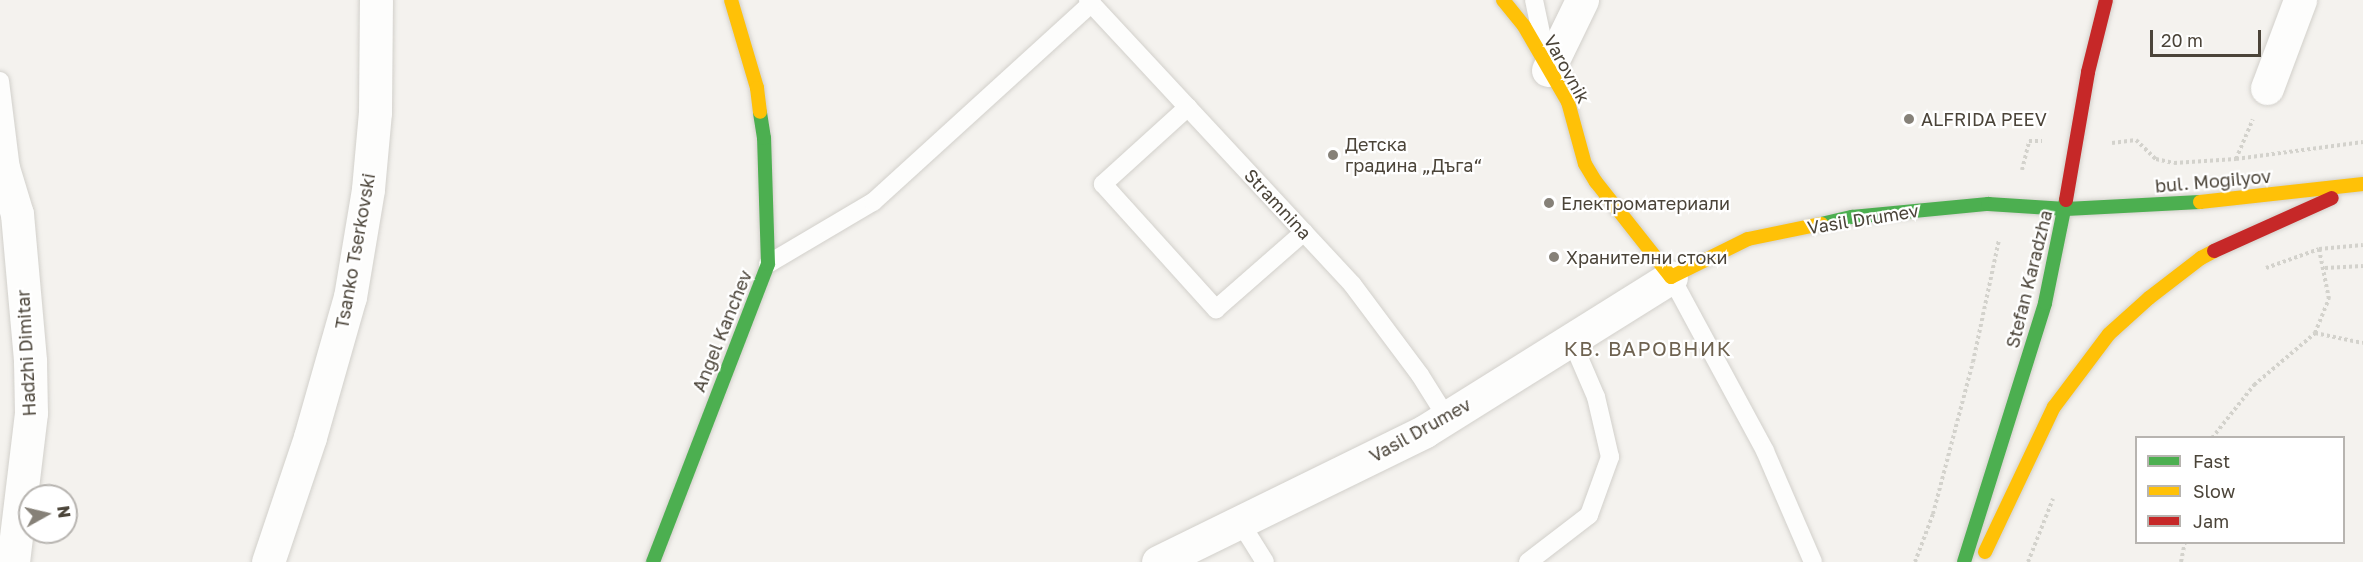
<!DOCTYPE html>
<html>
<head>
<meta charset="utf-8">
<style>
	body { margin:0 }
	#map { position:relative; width:2363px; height:562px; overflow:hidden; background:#f4f2ee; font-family:"Golos Text",sans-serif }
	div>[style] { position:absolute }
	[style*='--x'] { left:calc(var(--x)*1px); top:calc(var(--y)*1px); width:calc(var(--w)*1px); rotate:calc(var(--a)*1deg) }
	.path>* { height:4px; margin-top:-2px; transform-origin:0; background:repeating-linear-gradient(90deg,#d3d2cc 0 3px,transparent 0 6px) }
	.roads { filter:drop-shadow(0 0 2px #d2d0cb) drop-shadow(0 0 2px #d2d0cb) }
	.lane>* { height:18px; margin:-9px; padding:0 9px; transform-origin:9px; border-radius:9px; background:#fdfdfc }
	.street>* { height:33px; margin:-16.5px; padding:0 16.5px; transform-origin:16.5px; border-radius:16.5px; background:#fdfdfc }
	.fast>* { height:14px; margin:-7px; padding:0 7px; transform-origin:7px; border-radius:7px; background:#4caf50 }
	.slow>* { height:14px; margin:-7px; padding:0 7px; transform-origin:7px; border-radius:7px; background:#ffc107 }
	.jam>* { height:14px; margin:-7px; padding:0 7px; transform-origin:7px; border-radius:7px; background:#c62828 }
	.dots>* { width:16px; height:16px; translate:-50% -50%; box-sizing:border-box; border:3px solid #fff; border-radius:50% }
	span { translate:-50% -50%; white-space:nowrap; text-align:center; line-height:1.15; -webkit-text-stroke:4.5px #fff; paint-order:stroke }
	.street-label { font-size:18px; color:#4b4439 }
	.poi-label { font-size:18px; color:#4b4439 }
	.left { translate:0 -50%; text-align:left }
	.neighbourhood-label { font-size:20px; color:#6e6250; letter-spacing:1.5px }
	.legend { position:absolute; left:2135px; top:436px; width:210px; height:108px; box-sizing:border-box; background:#fff; border:2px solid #b7b4b0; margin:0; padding:8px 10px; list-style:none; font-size:18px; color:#4b4439 }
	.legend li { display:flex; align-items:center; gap:12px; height:30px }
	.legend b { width:30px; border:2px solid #b7b4b0 }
	.north { position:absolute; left:18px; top:484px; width:60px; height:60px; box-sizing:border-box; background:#fff; border:2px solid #b7b4b0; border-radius:50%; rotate:82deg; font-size:16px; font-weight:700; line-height:24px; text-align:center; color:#4b4439 }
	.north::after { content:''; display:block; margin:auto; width:21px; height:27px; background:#868178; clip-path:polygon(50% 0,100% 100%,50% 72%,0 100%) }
	.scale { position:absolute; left:2150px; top:30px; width:111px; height:27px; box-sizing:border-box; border:3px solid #4b4439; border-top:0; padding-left:8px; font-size:18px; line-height:21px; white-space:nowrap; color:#4b4439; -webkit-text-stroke:4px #fff; paint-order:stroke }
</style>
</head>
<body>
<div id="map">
	<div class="path">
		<div style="--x:2112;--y:143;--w:24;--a:-7"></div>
		<div style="--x:2136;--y:140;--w:28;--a:44"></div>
		<div style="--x:2156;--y:159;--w:18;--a:13"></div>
		<div style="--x:2174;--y:163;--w:62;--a:-3.7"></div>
		<div style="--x:2236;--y:159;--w:128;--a:-7.6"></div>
		<div style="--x:2236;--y:159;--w:43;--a:-67"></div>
		<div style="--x:2022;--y:170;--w:30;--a:-76"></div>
		<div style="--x:2029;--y:141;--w:13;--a:0"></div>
		<div style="--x:2266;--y:268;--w:56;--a:-19.7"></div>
		<div style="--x:2319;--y:249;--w:44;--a:-5.2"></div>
		<div style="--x:2325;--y:268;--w:38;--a:-3"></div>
		<div style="--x:2315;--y:333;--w:49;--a:11.8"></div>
		<div style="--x:2212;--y:438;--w:68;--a:-51.6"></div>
		<div style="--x:2254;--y:385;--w:80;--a:-40.4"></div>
		<div style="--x:2315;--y:333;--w:37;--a:-68"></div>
		<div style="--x:2329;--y:299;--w:51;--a:-101.3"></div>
		<div style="--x:1915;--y:562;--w:51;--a:-69.4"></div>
		<div style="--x:1933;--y:514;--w:157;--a:-75.3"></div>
		<div style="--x:1973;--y:362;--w:125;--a:-78"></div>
		<div style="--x:2028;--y:562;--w:68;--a:-68.4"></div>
		<div style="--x:2181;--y:562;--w:20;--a:-79"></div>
	</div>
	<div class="roads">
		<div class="lane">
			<div style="--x:1088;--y:0;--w:388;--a:47.1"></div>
			<div style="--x:1352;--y:284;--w:114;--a:53.2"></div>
			<div style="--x:1420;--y:375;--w:51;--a:57.9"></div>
			<div style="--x:1534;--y:0;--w:40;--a:78"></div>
			<div style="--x:0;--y:81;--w:89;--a:82.9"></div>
			<div style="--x:1188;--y:107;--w:115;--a:137.8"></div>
			<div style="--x:1103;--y:184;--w:169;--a:47.9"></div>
			<div style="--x:1216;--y:309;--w:117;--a:-41.2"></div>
			<div style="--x:768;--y:264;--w:122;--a:-30.6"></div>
			<div style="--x:873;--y:202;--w:296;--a:-42.3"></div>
			<div style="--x:1671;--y:277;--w:198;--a:61.6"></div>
			<div style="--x:1765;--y:451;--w:121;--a:66.6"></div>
			<div style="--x:1240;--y:522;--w:47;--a:58"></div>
			<div style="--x:1528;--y:562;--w:77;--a:-37.6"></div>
			<div style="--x:1589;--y:515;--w:62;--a:-70.1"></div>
			<div style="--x:1610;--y:457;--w:62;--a:-103.1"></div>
			<div style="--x:1596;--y:397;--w:63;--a:-113.3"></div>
		</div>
		<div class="street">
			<div style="--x:1548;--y:70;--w:78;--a:-64.1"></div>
			<div style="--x:2267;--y:88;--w:94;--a:-69.4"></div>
			<div style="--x:0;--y:158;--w:59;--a:73.1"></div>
			<div style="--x:17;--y:214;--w:148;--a:84.9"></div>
			<div style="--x:30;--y:361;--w:52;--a:88.9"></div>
			<div style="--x:31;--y:413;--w:150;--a:96.9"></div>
			<div style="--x:268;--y:562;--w:132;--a:-71.4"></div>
			<div style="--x:310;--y:437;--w:146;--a:-74.1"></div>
			<div style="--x:350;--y:297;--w:109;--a:-80.5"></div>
			<div style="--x:368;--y:189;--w:77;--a:-84.8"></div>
			<div style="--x:375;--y:112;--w:112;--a:-89.5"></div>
			<div style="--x:1158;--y:562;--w:297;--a:-26.1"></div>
			<div style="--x:1425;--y:431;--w:290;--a:-32"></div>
		</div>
		<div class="fast">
			<div style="--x:1821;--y:224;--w:32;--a:-13"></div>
			<div style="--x:1852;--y:217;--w:137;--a:-5.5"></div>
			<div style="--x:1988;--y:204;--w:78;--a:3.7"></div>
			<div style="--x:2066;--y:209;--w:134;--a:-3"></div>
			<div style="--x:653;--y:562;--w:319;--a:-68.9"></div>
			<div style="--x:768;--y:264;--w:126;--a:-91.8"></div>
			<div style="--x:764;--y:138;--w:26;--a:-99"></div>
			<div style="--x:1964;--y:562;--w:271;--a:-72.6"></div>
			<div style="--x:2045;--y:303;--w:105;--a:-78.5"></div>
		</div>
		<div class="slow">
			<div style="--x:731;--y:0;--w:92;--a:73.5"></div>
			<div style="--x:757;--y:88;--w:24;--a:83"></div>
			<div style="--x:1503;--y:0;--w:33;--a:51"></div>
			<div style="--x:1524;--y:26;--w:88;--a:59.9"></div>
			<div style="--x:1568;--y:102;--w:64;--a:74.7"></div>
			<div style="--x:1585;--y:164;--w:21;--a:59"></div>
			<div style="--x:1596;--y:182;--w:121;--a:51.7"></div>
			<div style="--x:1671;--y:277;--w:86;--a:-26.3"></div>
			<div style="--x:1748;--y:239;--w:75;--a:-11.6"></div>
			<div style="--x:2200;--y:202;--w:164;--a:-6.3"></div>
			<div style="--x:1985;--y:552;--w:161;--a:-64.6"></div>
			<div style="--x:2054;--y:407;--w:91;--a:-53"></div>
			<div style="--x:2109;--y:334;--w:54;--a:-42"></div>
			<div style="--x:2149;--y:298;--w:66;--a:-37.6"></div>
			<div style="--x:2201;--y:258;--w:15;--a:-28"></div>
		</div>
		<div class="jam">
			<div style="--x:2066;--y:200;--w:130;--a:-80.2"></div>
			<div style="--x:2088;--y:72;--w:74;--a:-76"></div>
			<div style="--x:2214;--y:251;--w:129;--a:-24.2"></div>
		</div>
	</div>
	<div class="dots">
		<div style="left:1909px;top:119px;background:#868178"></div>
		<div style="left:1333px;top:155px;background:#868178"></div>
		<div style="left:1549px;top:203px;background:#868178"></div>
		<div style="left:1554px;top:257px;background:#868178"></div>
	</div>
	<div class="street-label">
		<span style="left:1567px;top:69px;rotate:61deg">Varovnik</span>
		<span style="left:2213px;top:181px;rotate:-5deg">bul. Mogilyov</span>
		<span style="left:1278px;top:204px;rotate:47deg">Stramnina</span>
		<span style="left:1863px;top:219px;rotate:-9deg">Vasil Drumev</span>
		<span style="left:355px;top:251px;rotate:-80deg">Tsanko Tserkovski</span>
		<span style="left:2029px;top:279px;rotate:-76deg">Stefan Karadzha</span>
		<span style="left:722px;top:331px;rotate:-68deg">Angel Kanchev</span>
		<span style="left:26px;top:353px;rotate:-93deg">Hadzhi Dimitar</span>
		<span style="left:1420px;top:430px;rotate:-29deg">Vasil Drumev</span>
	</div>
	<div class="poi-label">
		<span class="left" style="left:1921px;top:119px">ALFRIDA PEEV</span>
		<span class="left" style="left:1345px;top:155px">Детска<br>градина „Дъга“</span>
		<span class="left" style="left:1561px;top:203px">Електроматериали</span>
		<span class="left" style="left:1566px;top:257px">Хранителни стоки</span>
	</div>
	<div class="neighbourhood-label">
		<span style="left:1648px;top:348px">КВ. ВАРОВНИК</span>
	</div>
	<ul class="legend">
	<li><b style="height:8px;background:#4caf50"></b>Fast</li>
	<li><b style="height:8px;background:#ffc107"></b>Slow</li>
	<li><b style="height:8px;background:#c62828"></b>Jam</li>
	</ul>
	<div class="north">N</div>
	<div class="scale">20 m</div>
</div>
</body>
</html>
